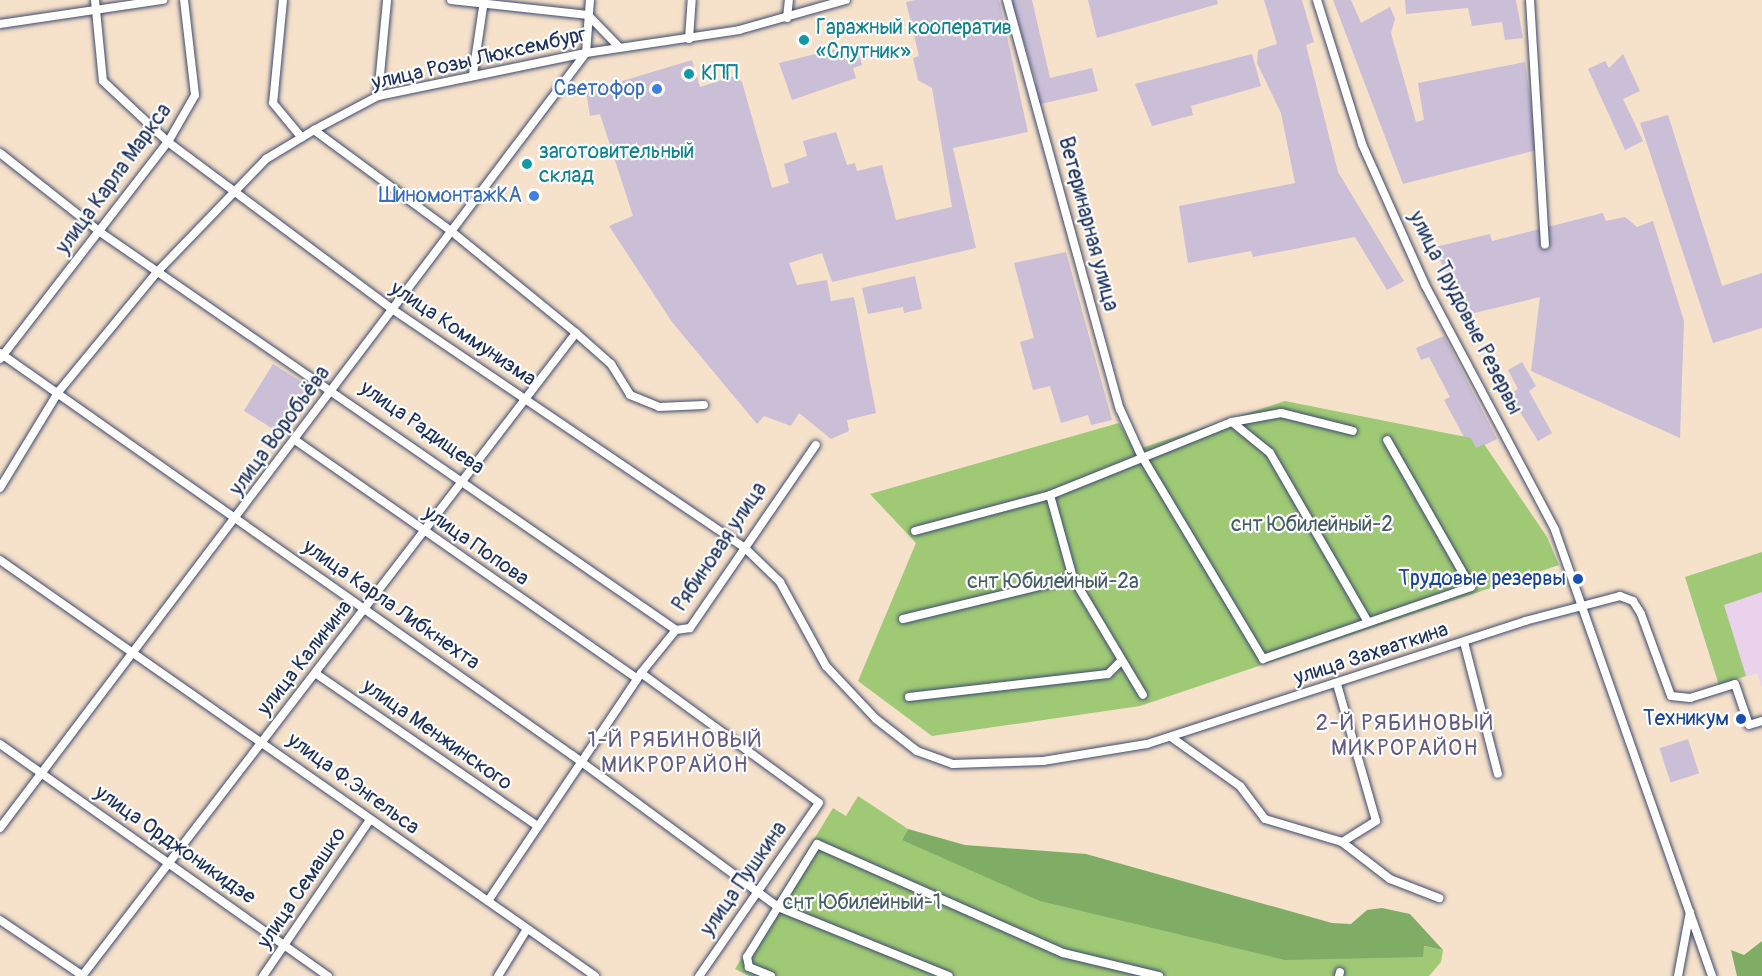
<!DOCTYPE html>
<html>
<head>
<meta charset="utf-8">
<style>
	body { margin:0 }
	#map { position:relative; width:1762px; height:976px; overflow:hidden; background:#f6e1ca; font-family:Pangolin,sans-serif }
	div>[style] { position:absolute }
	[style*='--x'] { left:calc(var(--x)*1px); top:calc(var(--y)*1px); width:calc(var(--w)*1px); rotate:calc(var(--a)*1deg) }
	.built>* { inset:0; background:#ead1ec }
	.industrial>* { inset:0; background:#cabfd6; transform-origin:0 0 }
	.green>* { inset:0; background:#9fc975 }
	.forest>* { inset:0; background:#7fad66 }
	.roads { filter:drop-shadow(0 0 2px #3c4a6e) drop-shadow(0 0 2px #3c4a6e) }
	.street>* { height:8px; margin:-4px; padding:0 4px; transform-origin:4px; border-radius:4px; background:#fff }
	.dots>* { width:16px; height:16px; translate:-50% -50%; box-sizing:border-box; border:3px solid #fff; border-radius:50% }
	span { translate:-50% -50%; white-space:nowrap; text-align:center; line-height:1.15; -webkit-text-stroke:4.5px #fff; paint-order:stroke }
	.culture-label { font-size:21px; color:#0d838f }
	.left { translate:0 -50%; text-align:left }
	.street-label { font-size:21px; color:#1b2f5e }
	.shop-label { font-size:21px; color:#366cbe }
	.right { translate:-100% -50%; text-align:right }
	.park-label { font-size:21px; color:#435d65 }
	.transit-label { font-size:21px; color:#164399 }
	.neighbourhood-label { font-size:22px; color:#605a84; letter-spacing:1.5px }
</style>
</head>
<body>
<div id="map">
	<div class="built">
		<div style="clip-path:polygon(1762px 552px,1762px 688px,1757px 673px,1719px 685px,1685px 577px)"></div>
	</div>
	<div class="industrial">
		<div style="clip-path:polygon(916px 0,999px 0,1028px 132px,953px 148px,976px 248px,832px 282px,822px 253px,789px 263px,797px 285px,827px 280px,831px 301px,854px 297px,876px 413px,847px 420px,849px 431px,831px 439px,799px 413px,791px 426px,764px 416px,757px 424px,672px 322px,609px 226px,633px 216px,600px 114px,590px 116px,586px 92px,692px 60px,700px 87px,735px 76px,742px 82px,772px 188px,789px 183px,784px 164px,807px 156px,803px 141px,836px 132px,847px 165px,855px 163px,857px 171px,882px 165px,896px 220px,952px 207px,932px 88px,918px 80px,913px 58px,919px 56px,906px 2px)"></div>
		<div style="clip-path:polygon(1011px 0,1032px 0,1050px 78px,1092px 68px,1098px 91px,1036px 105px,1036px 81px)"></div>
		<div style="clip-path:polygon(1088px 0,1217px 0,1218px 4px,1097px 38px)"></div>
		<div style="clip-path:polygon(1264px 0,1302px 0,1314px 42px,1306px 45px,1338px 172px,1404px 281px,1387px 290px,1355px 237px,1253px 257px,1251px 251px,1188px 263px,1179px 206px,1295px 183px,1281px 113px,1257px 63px,1258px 50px,1277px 44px)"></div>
		<div style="clip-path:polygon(1333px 0,1351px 0,1361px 23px,1390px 7px,1395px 19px,1391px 33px,1416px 122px,1424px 120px,1418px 83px,1525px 62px,1537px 150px,1403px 184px)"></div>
		<div style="clip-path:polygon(1405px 0,1516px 0,1523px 38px,1505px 40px,1502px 22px,1472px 26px,1468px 8px,1406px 14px)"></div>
		<div style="clip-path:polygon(856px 44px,862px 65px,853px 68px,856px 78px,792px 100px,779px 63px)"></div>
		<div style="clip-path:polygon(1252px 54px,1261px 86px,1191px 106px,1193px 115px,1152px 126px,1135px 84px)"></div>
		<div style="clip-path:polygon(1623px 54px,1640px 91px,1623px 99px,1643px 141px,1625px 150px,1588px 69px,1605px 61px,1609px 68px)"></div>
		<div style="clip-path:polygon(1668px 115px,1722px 286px,1762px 273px,1762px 328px,1713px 343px,1640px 123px)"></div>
		<div style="clip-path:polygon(1603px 213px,1606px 221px,1625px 217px,1637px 227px,1653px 221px,1684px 321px,1680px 438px,1531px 371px,1540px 297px,1462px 316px,1435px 247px,1490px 234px,1492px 241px)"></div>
		<div style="clip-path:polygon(1066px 252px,1112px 420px,1091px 425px,1088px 415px,1061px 423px,1050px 386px,1033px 390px,1020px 342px,1034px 338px,1014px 263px)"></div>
		<div style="clip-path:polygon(915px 276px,922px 309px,904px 313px,903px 307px,868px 314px,862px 288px)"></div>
		<div style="clip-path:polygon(1444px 336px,1497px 439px,1476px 449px,1466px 441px,1444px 400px,1450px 397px,1429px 357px,1421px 360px,1416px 348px)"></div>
		<div style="clip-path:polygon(1522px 362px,1536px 386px,1529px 391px,1552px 433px,1538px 441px,1509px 394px,1518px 389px,1508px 370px)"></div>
		<div style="left:273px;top:364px;width:45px;height:55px;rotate:32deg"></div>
		<div style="left:1688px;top:739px;width:36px;height:30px;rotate:72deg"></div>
	</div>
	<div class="green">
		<div style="clip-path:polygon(1285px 401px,1471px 438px,1476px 448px,1484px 444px,1547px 537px,1559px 565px,1140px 706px,932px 736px,858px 681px,916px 543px,870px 494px,1119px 423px,1135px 450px)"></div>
		<div style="clip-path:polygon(1762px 552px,1762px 592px,1724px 605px,1746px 676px,1719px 685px,1685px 577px)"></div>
		<div style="clip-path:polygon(858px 796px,908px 829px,902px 840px,1422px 957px,1423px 946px,1443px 950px,1441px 962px,1429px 976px,749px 976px,735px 969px,833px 808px,846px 816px)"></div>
	</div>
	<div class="forest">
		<div style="clip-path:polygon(908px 829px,965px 845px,1086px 854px,1332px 923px,1351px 924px,1367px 910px,1382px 908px,1410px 914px,1443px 950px,1424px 946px,1423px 957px,1285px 960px,1040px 901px,902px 840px)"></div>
		<div style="clip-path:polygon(1762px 941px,1762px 976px,1737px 976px,1731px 950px,1744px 955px)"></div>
	</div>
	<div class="roads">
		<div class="street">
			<div style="--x:95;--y:0;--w:81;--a:84.4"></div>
			<div style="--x:103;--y:81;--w:89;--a:43.2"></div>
			<div style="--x:168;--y:142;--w:279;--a:36.7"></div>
			<div style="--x:392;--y:309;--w:425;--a:34.1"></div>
			<div style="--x:744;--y:547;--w:50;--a:44.2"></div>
			<div style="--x:780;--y:582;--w:96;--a:61.3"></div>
			<div style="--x:826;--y:666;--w:73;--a:46.7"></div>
			<div style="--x:876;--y:719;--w:52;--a:38"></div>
			<div style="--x:917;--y:751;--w:38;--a:20"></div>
			<div style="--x:953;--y:764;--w:90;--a:-1.9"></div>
			<div style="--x:1043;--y:761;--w:105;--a:-9.3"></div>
			<div style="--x:1147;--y:744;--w:398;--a:-18"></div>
			<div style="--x:1525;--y:621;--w:98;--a:-14.7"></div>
			<div style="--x:1620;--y:596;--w:14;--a:21"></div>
			<div style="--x:1633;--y:601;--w:15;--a:58"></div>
			<div style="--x:1641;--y:614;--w:87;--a:69.9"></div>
			<div style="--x:1671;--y:696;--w:19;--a:6"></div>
			<div style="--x:1690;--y:698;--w:47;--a:-17.3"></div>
			<div style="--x:1735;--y:684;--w:43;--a:71.1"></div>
			<div style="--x:1749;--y:725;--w:14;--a:-17"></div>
			<div style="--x:283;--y:0;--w:103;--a:95.5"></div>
			<div style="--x:273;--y:103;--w:45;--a:50.4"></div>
			<div style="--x:451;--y:0;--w:138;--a:6.2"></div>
			<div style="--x:588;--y:15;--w:45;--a:45.9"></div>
			<div style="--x:1007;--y:0;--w:424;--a:74.6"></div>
			<div style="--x:1120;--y:409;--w:51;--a:65.5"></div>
			<div style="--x:1141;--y:455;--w:238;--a:59.1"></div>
			<div style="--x:1263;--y:659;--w:220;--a:-19.1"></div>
			<div style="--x:1471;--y:587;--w:169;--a:-119.7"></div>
			<div style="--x:1317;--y:0;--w:151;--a:72.6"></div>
			<div style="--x:1362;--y:144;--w:154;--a:65.9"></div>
			<div style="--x:1425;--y:285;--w:277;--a:62"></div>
			<div style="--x:1555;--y:530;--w:473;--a:70.6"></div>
			<div style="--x:1530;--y:0;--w:245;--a:86.5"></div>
			<div style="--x:787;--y:18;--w:18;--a:-84"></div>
			<div style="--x:0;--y:24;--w:165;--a:-8.4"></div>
			<div style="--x:689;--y:39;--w:39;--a:-86"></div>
			<div style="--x:473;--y:74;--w:75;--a:-81.5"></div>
			<div style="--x:378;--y:96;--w:96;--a:-84.6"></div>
			<div style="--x:314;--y:130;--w:170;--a:36.4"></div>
			<div style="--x:451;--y:231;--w:161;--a:39.2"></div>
			<div style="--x:576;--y:333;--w:47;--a:41.5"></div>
			<div style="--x:611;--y:364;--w:36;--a:58"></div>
			<div style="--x:630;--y:395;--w:31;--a:22"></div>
			<div style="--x:659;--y:407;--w:45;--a:-2.5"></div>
			<div style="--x:0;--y:153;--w:127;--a:38.3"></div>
			<div style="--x:100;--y:232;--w:700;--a:34.64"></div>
			<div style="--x:0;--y:353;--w:699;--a:35.1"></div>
			<div style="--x:572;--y:755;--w:256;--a:36.4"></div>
			<div style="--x:778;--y:907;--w:184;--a:22"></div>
			<div style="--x:0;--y:359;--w:274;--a:-52.3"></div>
			<div style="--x:168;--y:142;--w:54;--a:-60.1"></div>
			<div style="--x:195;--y:95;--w:96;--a:-96.6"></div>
			<div style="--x:1232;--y:422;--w:49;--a:39.2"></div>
			<div style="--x:1270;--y:453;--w:195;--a:59.9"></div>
			<div style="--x:295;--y:440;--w:417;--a:34.9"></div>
			<div style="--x:0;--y:488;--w:114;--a:-58.7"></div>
			<div style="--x:59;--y:391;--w:156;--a:-50.5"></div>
			<div style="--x:158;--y:271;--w:156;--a:-46"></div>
			<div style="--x:266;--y:159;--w:56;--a:-31.1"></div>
			<div style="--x:314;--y:130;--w:72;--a:-28"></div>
			<div style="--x:378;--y:96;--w:212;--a:-11.7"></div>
			<div style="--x:586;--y:53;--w:155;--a:-8.5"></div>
			<div style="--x:739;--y:30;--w:111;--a:-15.7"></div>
			<div style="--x:1050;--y:495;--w:86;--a:74.5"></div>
			<div style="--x:1073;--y:578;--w:136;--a:59.1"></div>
			<div style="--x:915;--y:531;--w:140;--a:-14.9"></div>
			<div style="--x:1050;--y:495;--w:196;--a:-21.9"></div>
			<div style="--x:1232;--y:422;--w:50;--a:-10.4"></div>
			<div style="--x:1281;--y:413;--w:74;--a:14"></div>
			<div style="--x:0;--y:560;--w:726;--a:34.96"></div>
			<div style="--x:903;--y:619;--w:175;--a:-13.6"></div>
			<div style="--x:1464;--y:642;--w:136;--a:75.6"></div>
			<div style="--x:315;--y:673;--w:270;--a:34.5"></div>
			<div style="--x:641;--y:673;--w:220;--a:36.1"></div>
			<div style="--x:819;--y:803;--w:211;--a:124.7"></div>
			<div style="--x:1337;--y:684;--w:142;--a:74.1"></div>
			<div style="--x:1376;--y:821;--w:40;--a:148"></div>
			<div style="--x:909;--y:697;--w:200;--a:-6.6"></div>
			<div style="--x:1108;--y:674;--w:17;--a:-45"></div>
			<div style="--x:1171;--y:737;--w:85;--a:35.4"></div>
			<div style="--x:1240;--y:786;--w:41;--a:52.9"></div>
			<div style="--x:1265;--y:819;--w:80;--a:16.6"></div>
			<div style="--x:1342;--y:842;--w:61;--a:37.6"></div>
			<div style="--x:1390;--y:879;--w:53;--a:21.2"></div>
			<div style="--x:0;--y:744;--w:402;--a:35.3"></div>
			<div style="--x:0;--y:828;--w:972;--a:-52.91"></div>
			<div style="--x:586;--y:53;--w:53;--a:-85.7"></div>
			<div style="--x:488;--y:901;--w:275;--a:-56.1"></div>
			<div style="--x:641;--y:673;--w:55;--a:-50.9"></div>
			<div style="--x:676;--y:630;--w:14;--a:-8"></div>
			<div style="--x:690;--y:628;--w:222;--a:-55.5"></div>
			<div style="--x:0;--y:920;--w:100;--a:34"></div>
			<div style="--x:82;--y:976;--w:811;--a:-52.47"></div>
			<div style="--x:263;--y:976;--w:189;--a:-55.6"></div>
			<div style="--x:498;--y:976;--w:55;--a:-58.3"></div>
			<div style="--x:771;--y:976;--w:24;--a:-158"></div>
			<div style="--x:749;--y:967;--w:10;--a:-101"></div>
			<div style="--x:747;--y:957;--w:133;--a:-58.2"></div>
			<div style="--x:817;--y:844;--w:269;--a:23.9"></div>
			<div style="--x:1063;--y:953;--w:99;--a:13.5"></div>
			<div style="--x:1339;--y:976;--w:4;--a:-76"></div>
			<div style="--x:1678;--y:976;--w:65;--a:-79.4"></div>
		</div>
	</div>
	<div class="dots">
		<div style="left:804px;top:40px;background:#0f9aa8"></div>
		<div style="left:689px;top:74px;background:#0f9aa8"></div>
		<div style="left:657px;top:89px;background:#3f7fe0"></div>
		<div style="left:527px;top:164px;background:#0f9aa8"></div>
		<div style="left:534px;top:196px;background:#3f7fe0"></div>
		<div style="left:1578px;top:579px;background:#1a4fb4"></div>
		<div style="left:1741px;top:719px;background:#1a4fb4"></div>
	</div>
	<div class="culture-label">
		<span class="left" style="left:816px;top:40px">Гаражный кооператив<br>«Спутник»</span>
		<span class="left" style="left:701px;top:74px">КПП</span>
		<span class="left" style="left:539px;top:164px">заготовительный<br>склад</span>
	</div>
	<div class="street-label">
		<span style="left:479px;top:59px;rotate:-13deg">улица Розы Люксембург</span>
		<span style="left:114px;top:179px;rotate:-54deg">улица Карла Маркса</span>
		<span style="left:1088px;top:224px;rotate:75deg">Ветеринарная улица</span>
		<span style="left:1465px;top:313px;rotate:63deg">улица Трудовые Резервы</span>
		<span style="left:463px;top:334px;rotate:34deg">улица Коммунизма</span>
		<span style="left:422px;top:428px;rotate:35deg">улица Радищева</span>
		<span style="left:280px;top:431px;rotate:-54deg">улица Воробьёва</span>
		<span style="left:476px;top:546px;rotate:35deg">улица Попова</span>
		<span style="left:720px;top:547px;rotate:-56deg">Рябиновая улица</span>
		<span style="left:391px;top:605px;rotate:35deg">улица Карла Либкнехта</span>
		<span style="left:1371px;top:654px;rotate:-18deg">улица Захваткина</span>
		<span style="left:305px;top:658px;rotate:-52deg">улица Калинина</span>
		<span style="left:437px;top:735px;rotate:35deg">улица Менжинского</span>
		<span style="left:353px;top:784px;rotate:36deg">улица Ф.Энгельса</span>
		<span style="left:175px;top:845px;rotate:35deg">улица Орджоникидзе</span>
		<span style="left:744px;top:879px;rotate:-55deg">улица Пушкина</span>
		<span style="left:302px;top:888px;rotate:-56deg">улица Семашко</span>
	</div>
	<div class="shop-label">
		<span class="right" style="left:645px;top:89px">Светофор</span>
		<span class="right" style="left:522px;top:196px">ШиномонтажКА</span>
	</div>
	<div class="park-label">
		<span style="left:1312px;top:525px">снт Юбилейный-2</span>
		<span style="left:1053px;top:582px">снт Юбилейный-2а</span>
		<span style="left:862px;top:903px">снт Юбилейный-1</span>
	</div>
	<div class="transit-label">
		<span class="right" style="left:1566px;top:579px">Трудовые резервы</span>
		<span class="right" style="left:1729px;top:719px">Техникум</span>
	</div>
	<div class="neighbourhood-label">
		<span style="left:1405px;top:736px">2-Й РЯБИНОВЫЙ<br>МИКРОРАЙОН</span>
		<span style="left:675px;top:753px">1-Й РЯБИНОВЫЙ<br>МИКРОРАЙОН</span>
	</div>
</div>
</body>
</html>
